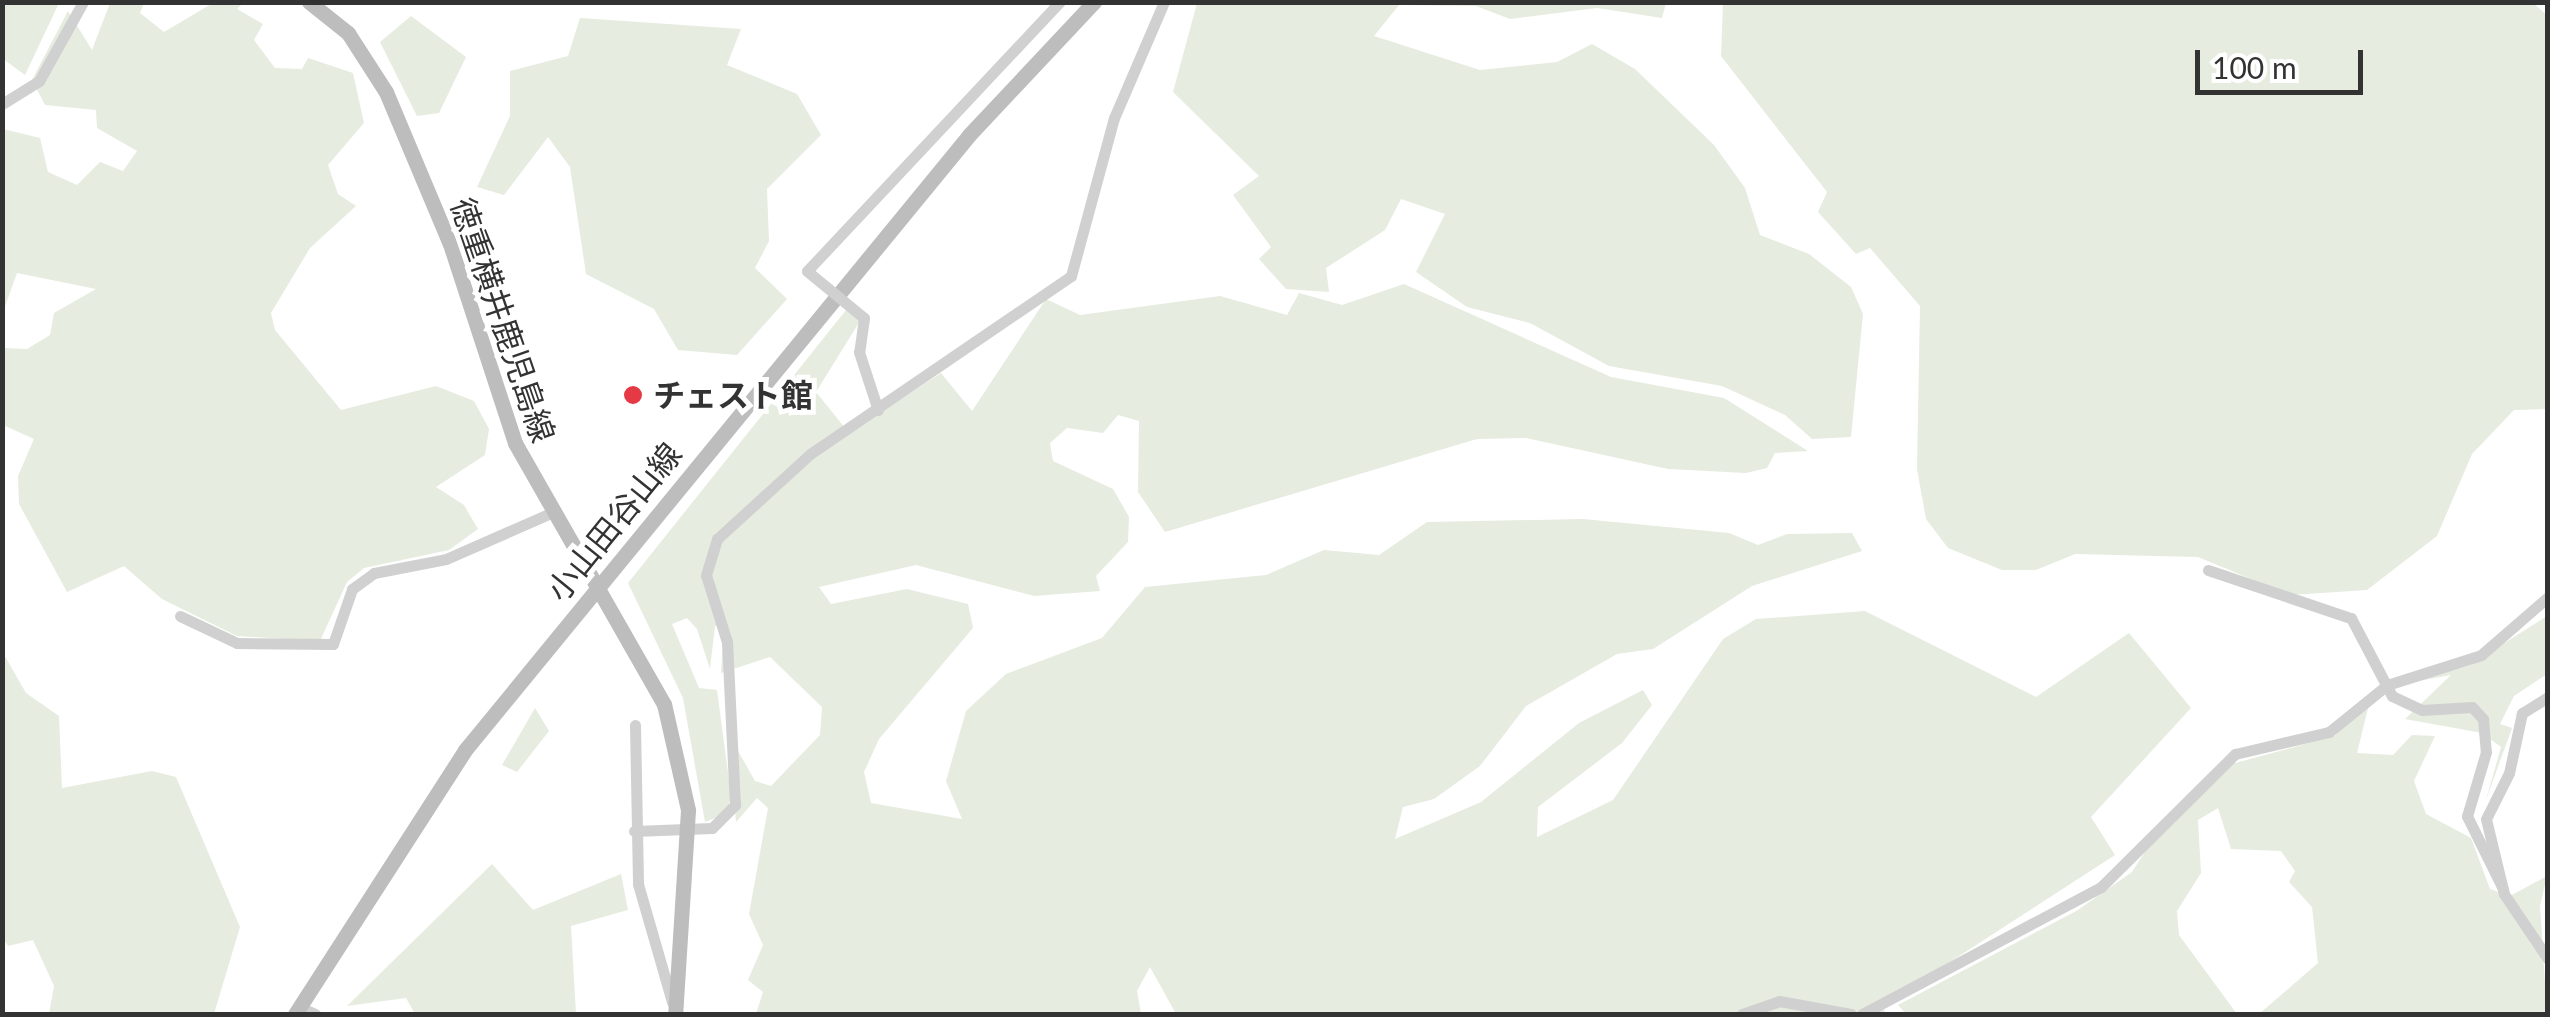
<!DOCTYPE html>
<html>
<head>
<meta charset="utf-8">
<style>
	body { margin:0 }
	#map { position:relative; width:2550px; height:1017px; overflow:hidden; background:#fff; font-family:Lato,"Noto Sans JP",sans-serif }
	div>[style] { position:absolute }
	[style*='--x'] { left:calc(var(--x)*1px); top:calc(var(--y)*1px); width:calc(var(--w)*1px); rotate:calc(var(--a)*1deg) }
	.green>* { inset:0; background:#e6ecdf }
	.street>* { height:11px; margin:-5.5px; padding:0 5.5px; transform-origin:5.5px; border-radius:5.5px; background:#d0d0d0 }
	.secondary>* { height:15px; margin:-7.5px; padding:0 7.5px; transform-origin:7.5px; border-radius:7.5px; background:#bdbdbd }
	.street-bridge>* { height:11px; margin:-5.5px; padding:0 5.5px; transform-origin:5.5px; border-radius:5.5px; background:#d0d0d0 }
	.dots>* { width:28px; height:28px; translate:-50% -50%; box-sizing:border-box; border:5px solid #fff; border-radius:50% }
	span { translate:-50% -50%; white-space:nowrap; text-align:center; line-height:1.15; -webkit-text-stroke:10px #fff; paint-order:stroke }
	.street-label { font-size:32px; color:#333 }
	.poi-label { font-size:32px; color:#333; font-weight:700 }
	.left { translate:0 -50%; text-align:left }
	.frame { position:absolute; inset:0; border:5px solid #333; pointer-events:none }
	.scale { position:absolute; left:2195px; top:50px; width:168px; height:45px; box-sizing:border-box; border:5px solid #333; border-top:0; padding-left:12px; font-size:30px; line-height:35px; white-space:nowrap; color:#333; -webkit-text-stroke:8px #fff; paint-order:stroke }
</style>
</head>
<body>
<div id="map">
	<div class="green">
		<div style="clip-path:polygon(3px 2px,59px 3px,25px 75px,3px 59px)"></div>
		<div style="clip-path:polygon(110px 3px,144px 3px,140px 13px,164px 32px,213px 3px,243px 3px,237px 9px,263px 24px,254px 40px,275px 68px,302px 69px,308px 58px,353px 73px,364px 123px,328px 165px,338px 194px,356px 206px,310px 248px,271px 313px,275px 330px,341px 410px,436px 386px,474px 401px,489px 429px,485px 455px,436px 487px,464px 505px,478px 529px,449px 550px,364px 568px,347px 582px,320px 641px,237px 636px,162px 599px,124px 566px,67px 592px,19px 504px,18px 476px,34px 439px,3px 425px,3px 348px,27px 349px,50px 335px,54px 313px,96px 289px,17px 273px,3px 312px,3px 129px,40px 138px,48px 172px,77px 185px,100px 162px,123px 171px,137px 151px,97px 128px,96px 110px,45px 105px,32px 80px,68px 11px,92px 50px)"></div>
		<div style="clip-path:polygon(1197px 3px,1666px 3px,1662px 18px,1597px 8px,1510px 19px,1476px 6px,1399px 5px,1374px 36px,1480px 70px,1557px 62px,1592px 44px,1635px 69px,1714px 145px,1745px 188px,1760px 235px,1809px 254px,1851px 287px,1863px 314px,1851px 437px,1812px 439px,1785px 415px,1722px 386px,1609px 366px,1530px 323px,1467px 307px,1416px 272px,1445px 214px,1401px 199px,1385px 230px,1326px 268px,1329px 292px,1286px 289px,1259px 259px,1271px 247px,1233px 195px,1259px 176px,1173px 92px)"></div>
		<div style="clip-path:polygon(1723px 3px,2533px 3px,2548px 16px,2547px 409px,2514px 410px,2472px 454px,2437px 536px,2367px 590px,2290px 595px,2198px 557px,2075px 554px,2036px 570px,2002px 570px,1948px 548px,1926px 519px,1917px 469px,1920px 306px,1870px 248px,1856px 254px,1818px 212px,1827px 192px,1721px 56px)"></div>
		<div style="clip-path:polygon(411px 16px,466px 57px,439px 113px,417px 116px,380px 42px)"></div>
		<div style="clip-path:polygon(580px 18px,741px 29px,727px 65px,797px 94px,821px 135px,767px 189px,769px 241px,755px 268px,787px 299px,737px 355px,678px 350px,654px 309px,586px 274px,570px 167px,548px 137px,504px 195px,477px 187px,510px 116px,510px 71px,568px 56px)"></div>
		<div style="clip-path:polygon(1404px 284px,1611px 377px,1724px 398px,1808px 451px,1775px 453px,1767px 468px,1746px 473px,1668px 469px,1526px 438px,1477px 439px,1165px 532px,1138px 492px,1139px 421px,1118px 415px,1103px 433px,1067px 428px,1050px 443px,1053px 461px,1113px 489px,1129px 517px,1128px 542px,1096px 576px,1100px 591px,1034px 596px,916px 565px,819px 587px,831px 604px,907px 589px,968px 604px,973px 628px,879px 739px,864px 772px,871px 803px,962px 819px,946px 781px,966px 711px,1006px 674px,1102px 638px,1145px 587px,1266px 575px,1324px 550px,1379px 555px,1427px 522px,1583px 519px,1729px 533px,1758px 545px,1787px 534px,1852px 533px,1862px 551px,1752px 586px,1653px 649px,1617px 654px,1526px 706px,1480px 766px,1434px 799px,1403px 807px,1395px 839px,1481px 802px,1579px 723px,1643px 690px,1652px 705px,1622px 743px,1538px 807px,1537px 837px,1613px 800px,1723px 639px,1756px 619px,1865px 611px,2036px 697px,2129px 633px,2191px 708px,2091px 817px,2115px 855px,1882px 1006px,1886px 1014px,1176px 1014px,1150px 967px,1137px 991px,1141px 1014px,756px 1014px,763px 992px,748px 980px,763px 945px,749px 914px,768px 808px,757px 798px,736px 822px,729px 735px,755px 781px,771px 786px,820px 735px,822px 707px,770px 657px,721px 673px,724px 627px,715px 626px,710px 669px,697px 629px,687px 618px,672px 624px,699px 688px,717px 690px,731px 795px,727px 813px,705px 822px,683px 698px,628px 583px,846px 310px,860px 321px,816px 392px,849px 433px,941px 373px,972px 411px,1046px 299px,1080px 315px,1220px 296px,1287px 315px,1299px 293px,1342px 305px)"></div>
		<div style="clip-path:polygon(2547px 616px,2547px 674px,2514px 696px,2500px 724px,2512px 728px,2486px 800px,2501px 747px,2482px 733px,2405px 719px,2451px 675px,2397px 685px,2468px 666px)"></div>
		<div style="clip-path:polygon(2px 651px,26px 693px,59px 716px,62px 788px,152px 771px,176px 777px,240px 927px,214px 1014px,49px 1014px,54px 986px,33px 940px,8px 946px,3px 938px)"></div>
		<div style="clip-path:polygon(2372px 692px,2357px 753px,2393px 755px,2412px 735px,2435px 736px,2414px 781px,2426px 814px,2471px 838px,2490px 889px,2510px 896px,2547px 876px,2540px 906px,2547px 1014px,2259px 1014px,2318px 963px,2312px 907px,2289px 882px,2295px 871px,2281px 851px,2231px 849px,2218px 808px,2198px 820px,2201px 873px,2177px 911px,2179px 935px,2237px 1014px,1906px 1014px,1898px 1005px,2078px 910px,2132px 872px,2161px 827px,2228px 765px,2335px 736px)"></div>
		<div style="clip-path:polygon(535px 708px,549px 731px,517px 772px,502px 765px)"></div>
		<div style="clip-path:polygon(492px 864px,533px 910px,621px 874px,628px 910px,571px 926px,576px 1014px,415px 1014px,406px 998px,347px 1006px)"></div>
	</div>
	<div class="street">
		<div style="--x:2;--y:104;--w:44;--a:-31.9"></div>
		<div style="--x:39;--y:81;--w:90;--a:-60.9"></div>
		<div style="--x:807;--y:271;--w:369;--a:-46.8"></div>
		<div style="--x:864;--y:318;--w:34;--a:98"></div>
		<div style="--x:859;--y:352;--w:61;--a:71.9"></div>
		<div style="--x:2208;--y:570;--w:151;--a:18.6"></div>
		<div style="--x:2351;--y:618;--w:88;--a:62.3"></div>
		<div style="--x:2392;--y:696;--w:33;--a:25"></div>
		<div style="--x:2422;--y:710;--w:50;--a:-3.4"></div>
		<div style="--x:2472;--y:707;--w:16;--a:47"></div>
		<div style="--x:2483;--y:719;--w:33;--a:85"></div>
		<div style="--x:2486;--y:752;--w:67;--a:106.5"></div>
		<div style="--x:2467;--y:816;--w:81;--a:63.7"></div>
		<div style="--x:180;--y:616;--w:63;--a:25.3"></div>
		<div style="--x:237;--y:643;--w:96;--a:0.6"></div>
		<div style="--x:333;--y:644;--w:58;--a:-70.9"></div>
		<div style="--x:352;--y:589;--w:27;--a:-36"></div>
		<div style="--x:374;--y:573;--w:73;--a:-11"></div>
		<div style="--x:446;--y:559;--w:117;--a:-23.7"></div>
		<div style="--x:2548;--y:697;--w:31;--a:148"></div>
		<div style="--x:2522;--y:713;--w:61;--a:102.2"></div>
		<div style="--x:2509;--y:773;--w:51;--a:116.6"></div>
		<div style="--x:2486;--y:819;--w:77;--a:76.5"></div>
		<div style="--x:2504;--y:894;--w:78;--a:55.9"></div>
		<div style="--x:635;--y:725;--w:159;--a:88.9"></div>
		<div style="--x:638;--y:884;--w:123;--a:73.9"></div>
		<div style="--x:634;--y:831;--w:78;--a:-2.2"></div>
		<div style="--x:712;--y:828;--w:33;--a:-45"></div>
		<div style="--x:735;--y:805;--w:163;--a:-92.8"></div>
		<div style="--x:727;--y:642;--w:70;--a:-107.4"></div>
		<div style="--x:706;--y:575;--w:38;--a:-73"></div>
		<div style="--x:717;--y:539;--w:126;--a:-42.4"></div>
		<div style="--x:810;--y:454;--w:316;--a:-34.3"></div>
		<div style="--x:1071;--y:276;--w:164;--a:-74.8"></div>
		<div style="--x:1114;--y:118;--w:126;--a:-66.7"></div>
		<div style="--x:300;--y:1007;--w:17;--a:25"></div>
		<div style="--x:1742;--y:1014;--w:39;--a:-19"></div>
		<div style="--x:1779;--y:1001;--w:73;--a:10.2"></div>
		<div style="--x:1862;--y:1014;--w:271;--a:-28"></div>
		<div style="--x:2101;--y:887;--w:189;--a:-44.8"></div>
		<div style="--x:2235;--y:754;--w:97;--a:-13.2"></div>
		<div style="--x:2329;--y:732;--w:75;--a:-39"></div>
		<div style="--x:2387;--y:685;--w:99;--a:-17.7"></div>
		<div style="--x:2481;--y:655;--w:89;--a:-40.9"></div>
	</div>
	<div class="secondary">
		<div style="--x:309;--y:2;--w:50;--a:38.5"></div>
		<div style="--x:348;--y:33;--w:70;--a:57.2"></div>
		<div style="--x:386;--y:92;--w:165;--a:67.2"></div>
		<div style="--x:450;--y:244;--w:209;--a:71.9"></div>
		<div style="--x:515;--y:443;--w:301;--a:60.3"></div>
		<div style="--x:664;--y:704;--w:109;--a:77.2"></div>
		<div style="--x:688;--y:810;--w:204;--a:93.6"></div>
		<div style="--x:295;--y:1014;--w:314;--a:-57.2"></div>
		<div style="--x:465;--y:750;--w:795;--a:-50.66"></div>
		<div style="--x:969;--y:135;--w:183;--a:-46.8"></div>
	</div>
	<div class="street-bridge">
		<div style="--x:807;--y:271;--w:74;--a:39.5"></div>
	</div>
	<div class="dots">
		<div style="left:633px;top:395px;background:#e63946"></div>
	</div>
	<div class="street-label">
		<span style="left:503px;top:320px;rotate:71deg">徳重横井鹿児島線</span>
		<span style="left:614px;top:522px;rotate:-51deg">小山田谷山線</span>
	</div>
	<div class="poi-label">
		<span class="left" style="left:653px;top:395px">チェスト館</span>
	</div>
	<div class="frame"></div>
	<div class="scale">100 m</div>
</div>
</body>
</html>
